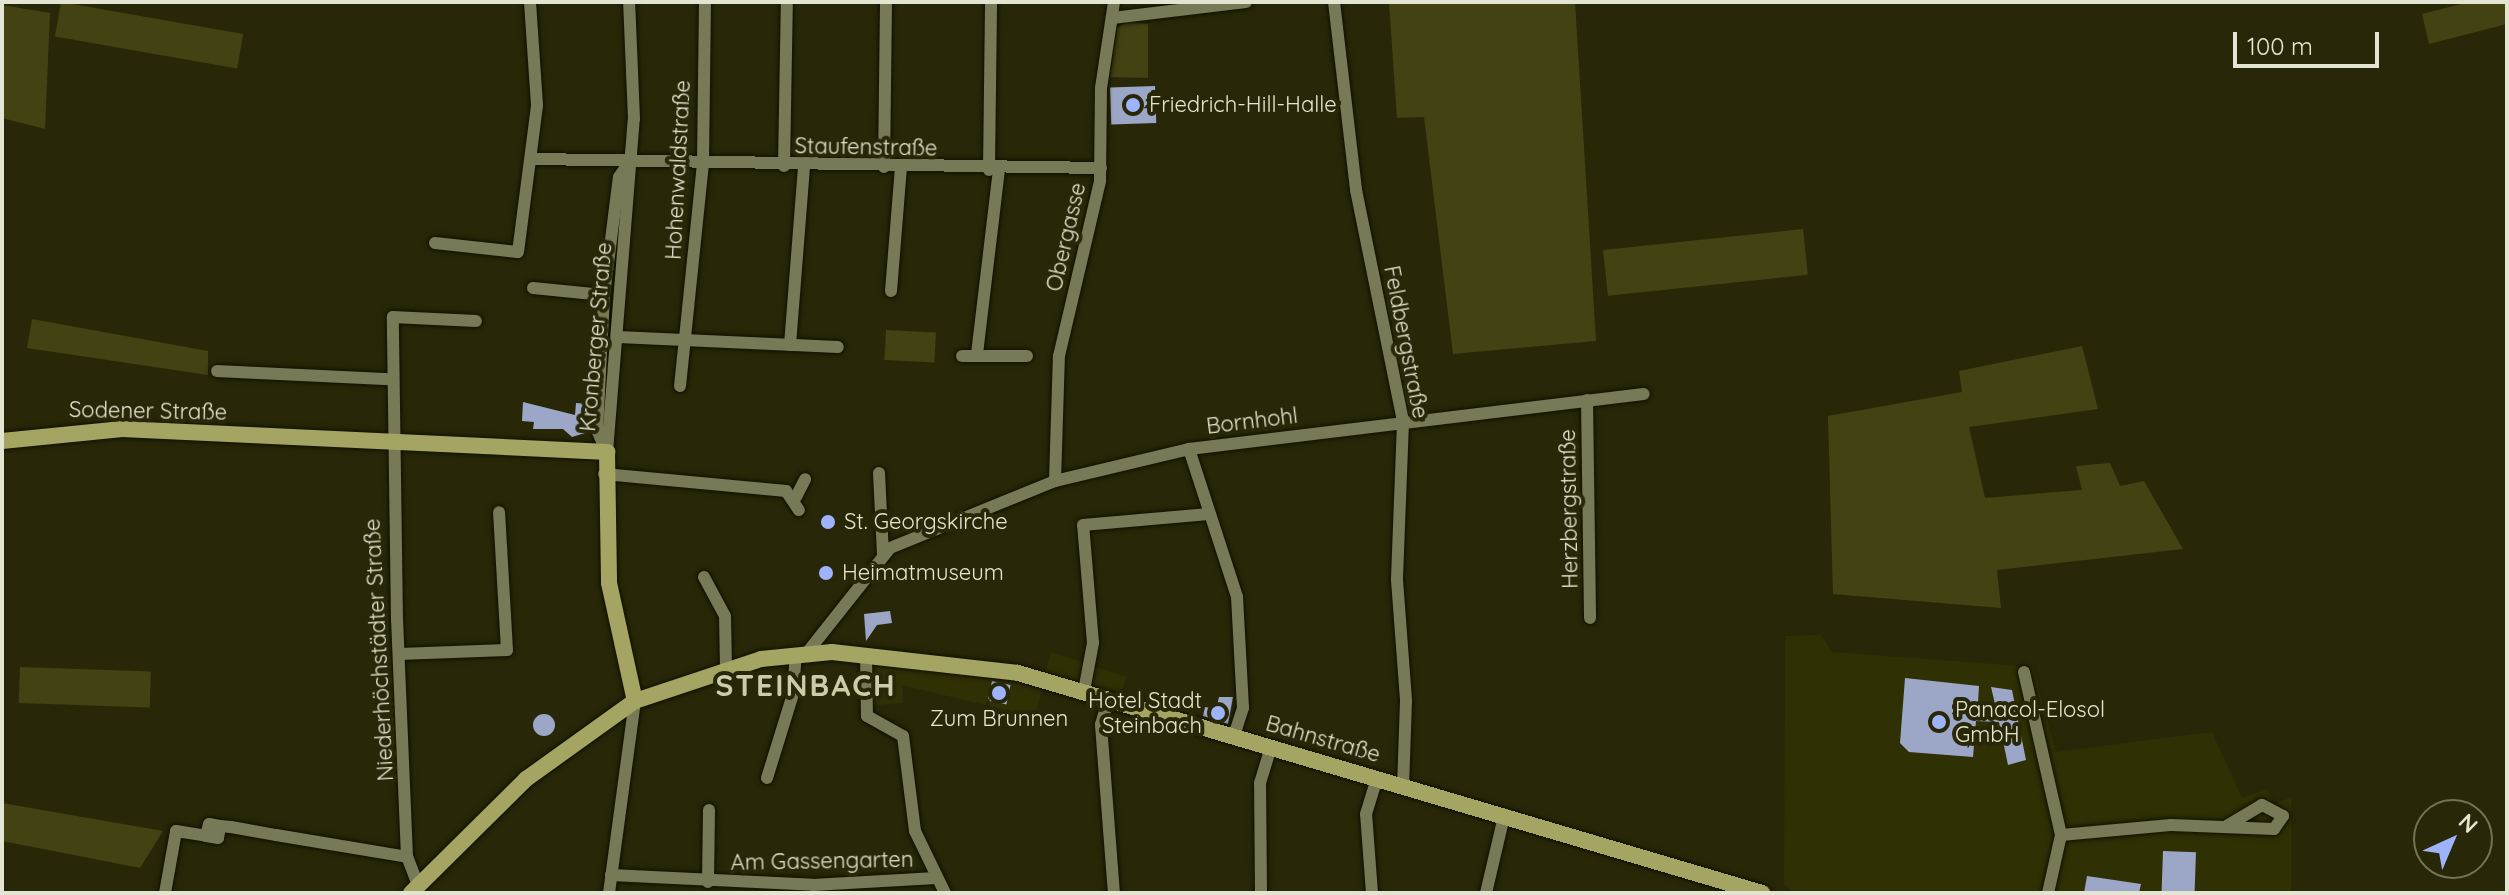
<!DOCTYPE html>
<html>
<head>
<meta charset="utf-8">
<style>
	body { margin:0 }
	#map { position:relative; width:2509px; height:895px; overflow:hidden; background:#282808; font-family:Quicksand,sans-serif }
	div>[style] { position:absolute }
	[style*='--x'] { left:calc(var(--x)*1px); top:calc(var(--y)*1px); width:calc(var(--w)*1px); rotate:calc(var(--a)*1deg) }
	.built>* { inset:0; background:#303005 }
	.green>* { inset:0; background:#424213; transform-origin:0 0 }
	.building>* { inset:0; background:#9ca6c7; transform-origin:0 0 }
	.round { border-radius:50% }
	.roads { filter:drop-shadow(0 0 2px #110) drop-shadow(0 0 2px #110) }
	.minor>* { height:12px; margin:-6px; padding:0 6px; transform-origin:6px; border-radius:6px; background:#787956 }
	.major>* { height:16px; margin:-8px; padding:0 8px; transform-origin:8px; border-radius:8px; background:#a4a563 }
	.dots>* { width:22px; height:22px; translate:-50% -50%; box-sizing:border-box; border:4px solid #282808; border-radius:50% }
	span { translate:-50% -50%; white-space:nowrap; text-align:center; line-height:1.15; -webkit-text-stroke:8px #282808; paint-order:stroke }
	.poi-label { font-size:22px; color:#e3e4d1 }
	.left { translate:0 -50%; text-align:left }
	.right { translate:-100% -50%; text-align:right }
	.street-label { font-size:22px; color:#e3e4d1 }
	.district-label { font-size:30px; color:#cbcda8; font-weight:700; letter-spacing:2px }
	.frame { position:absolute; inset:0; border:4px solid #e3e4d1; pointer-events:none }
	.north { position:absolute; left:2413px; top:799px; width:80px; height:80px; box-sizing:border-box; background:#282808; border:2px solid #737358; border-radius:50%; rotate:44deg; font-size:22px; font-weight:700; line-height:32px; text-align:center; color:#e3e4d1 }
	.north::after { content:''; display:block; margin:auto; width:28px; height:36px; background:#9fb3fd; clip-path:polygon(50% 0,100% 100%,50% 72%,0 100%) }
	.scale { position:absolute; left:2233px; top:32px; width:146px; height:36px; box-sizing:border-box; border:4px solid #e3e4d1; border-top:0; padding-left:10px; font-size:24px; line-height:28px; white-space:nowrap; color:#e3e4d1; -webkit-text-stroke:6px #282808; paint-order:stroke }
</style>
</head>
<body>
<div id="map">
	<div class="built">
		<div style="clip-path:polygon(1821px 635px,1832px 652px,2033px 667px,2056px 752px,2212px 732px,2242px 798px,2267px 789px,2274px 805px,2291px 797px,2291px 893px,1796px 893px,1784px 885px,1785px 636px)"></div>
		<div style="clip-path:polygon(1051px 652px,1126px 677px,1121px 695px,1045px 674px)"></div>
		<div style="clip-path:polygon(866px 654px,1044px 682px,1035px 717px,902px 685px,903px 703px,867px 706px)"></div>
	</div>
	<div class="green">
		<div style="left:61px;top:2px;width:185px;height:35px;rotate:10deg"></div>
		<div style="clip-path:polygon(1389px 2px,1575px 2px,1596px 341px,1453px 354px,1424px 117px,1397px 118px)"></div>
		<div style="clip-path:polygon(2469px 2px,2507px 2px,2507px 24px,2429px 44px,2422px 14px)"></div>
		<div style="clip-path:polygon(2px 5px,50px 13px,45px 129px,2px 118px)"></div>
		<div style="clip-path:polygon(1127px 22px,1148px 24px,1148px 78px,1110px 77px,1117px 28px)"></div>
		<div style="left:1803px;top:229px;width:46px;height:201px;rotate:84deg"></div>
		<div style="clip-path:polygon(32px 319px,208px 351px,208px 375px,27px 348px)"></div>
		<div style="left:886px;top:330px;width:50px;height:30px;rotate:3deg"></div>
		<div style="clip-path:polygon(2082px 346px,2098px 409px,1969px 427px,1985px 498px,2082px 490px,2076px 466px,2110px 463px,2120px 486px,2144px 481px,2183px 549px,1997px 570px,2001px 608px,1833px 594px,1828px 416px,1962px 392px,1959px 371px)"></div>
		<div style="left:20px;top:667px;width:131px;height:36px;rotate:2deg"></div>
		<div style="clip-path:polygon(2px 803px,163px 831px,140px 868px,2px 841px)"></div>
	</div>
	<div class="building">
		<div style="left:1155px;top:86px;width:37px;height:45px;rotate:88deg"></div>
		<div style="clip-path:polygon(523px 402px,575px 415px,576px 403px,589px 404px,588px 432px,572px 437px,563px 429px,533px 429px,534px 422px,522px 421px)"></div>
		<div style="clip-path:polygon(890px 611px,892px 623px,877px 625px,866px 641px,864px 614px)"></div>
		<div style="clip-path:polygon(1905px 678px,1979px 686px,1978px 703px,1995px 704px,1991px 687px,2012px 690px,2026px 760px,2008px 765px,1999px 722px,1976px 721px,1973px 757px,1909px 752px,1900px 743px)"></div>
		<div style="left:992px;top:681px;width:19px;height:20px;rotate:12deg"></div>
		<div style="clip-path:polygon(1219px 697px,1233px 697px,1228px 724px,1203px 716px,1205px 707px,1216px 709px)"></div>
		<div class="round" style="left:533px;top:714px;width:22px;height:22px"></div>
		<div style="left:2163px;top:851px;width:33px;height:42px;rotate:2deg"></div>
		<div style="clip-path:polygon(2087px 876px,2141px 884px,2139px 893px,2084px 893px)"></div>
	</div>
	<div class="roads">
		<div class="minor">
			<div style="--x:1334;--y:2;--w:189;--a:83.3"></div>
			<div style="--x:1356;--y:190;--w:237;--a:78.5"></div>
			<div style="--x:1403;--y:422;--w:158;--a:92.2"></div>
			<div style="--x:1397;--y:580;--w:121;--a:85.7"></div>
			<div style="--x:1406;--y:701;--w:85;--a:92"></div>
			<div style="--x:1112;--y:18;--w:135;--a:-6.8"></div>
			<div style="--x:534;--y:159;--w:567;--a:0.91"></div>
			<div style="--x:784;--y:166;--w:164;--a:-89"></div>
			<div style="--x:884;--y:167;--w:165;--a:-89.3"></div>
			<div style="--x:989;--y:170;--w:168;--a:-89.3"></div>
			<div style="--x:435;--y:243;--w:83;--a:6.2"></div>
			<div style="--x:518;--y:252;--w:148;--a:-82.6"></div>
			<div style="--x:537;--y:105;--w:103;--a:-93.9"></div>
			<div style="--x:533;--y:288;--w:71;--a:5.6"></div>
			<div style="--x:891;--y:291;--w:123;--a:-85.4"></div>
			<div style="--x:618;--y:337;--w:220;--a:2.6"></div>
			<div style="--x:790;--y:345;--w:180;--a:-85.5"></div>
			<div style="--x:977;--y:354;--w:185;--a:-83.2"></div>
			<div style="--x:962;--y:356;--w:65;--a:0"></div>
			<div style="--x:217;--y:371;--w:172;--a:2.7"></div>
			<div style="--x:680;--y:386;--w:223;--a:-84.1"></div>
			<div style="--x:703;--y:164;--w:162;--a:-89.3"></div>
			<div style="--x:1587;--y:400;--w:218;--a:89.2"></div>
			<div style="--x:1189;--y:449;--w:156;--a:72"></div>
			<div style="--x:1237;--y:597;--w:111;--a:86.9"></div>
			<div style="--x:1243;--y:708;--w:29;--a:108"></div>
			<div style="--x:606;--y:451;--w:23;--a:-113"></div>
			<div style="--x:597;--y:430;--w:135;--a:-87"></div>
			<div style="--x:604;--y:295;--w:119;--a:-82.8"></div>
			<div style="--x:619;--y:177;--w:19;--a:-55"></div>
			<div style="--x:607;--y:452;--w:334;--a:-85.4"></div>
			<div style="--x:634;--y:119;--w:117;--a:-92.4"></div>
			<div style="--x:879;--y:473;--w:81;--a:87.2"></div>
			<div style="--x:604;--y:474;--w:183;--a:5.3"></div>
			<div style="--x:786;--y:491;--w:23;--a:56"></div>
			<div style="--x:1055;--y:481;--w:125;--a:-88.2"></div>
			<div style="--x:1059;--y:356;--w:180;--a:-76.8"></div>
			<div style="--x:1100;--y:181;--w:93;--a:-89.4"></div>
			<div style="--x:1101;--y:88;--w:87;--a:-81.4"></div>
			<div style="--x:796;--y:497;--w:20;--a:-63"></div>
			<div style="--x:704;--y:577;--w:44;--a:61.7"></div>
			<div style="--x:725;--y:616;--w:51;--a:88.9"></div>
			<div style="--x:399;--y:654;--w:108;--a:-2.1"></div>
			<div style="--x:507;--y:650;--w:138;--a:-93.3"></div>
			<div style="--x:806;--y:654;--w:135;--a:-51.6"></div>
			<div style="--x:890;--y:548;--w:178;--a:-22.1"></div>
			<div style="--x:1055;--y:481;--w:138;--a:-13.4"></div>
			<div style="--x:1189;--y:449;--w:458;--a:-6.9"></div>
			<div style="--x:866;--y:654;--w:62;--a:89.1"></div>
			<div style="--x:867;--y:716;--w:41;--a:29.1"></div>
			<div style="--x:903;--y:736;--w:96;--a:82.8"></div>
			<div style="--x:915;--y:831;--w:69;--a:64.2"></div>
			<div style="--x:2024;--y:672;--w:167;--a:77.2"></div>
			<div style="--x:2061;--y:835;--w:59;--a:102.6"></div>
			<div style="--x:1084;--y:691;--w:49;--a:-79.4"></div>
			<div style="--x:1093;--y:643;--w:118;--a:-94.8"></div>
			<div style="--x:1083;--y:525;--w:126;--a:-5"></div>
			<div style="--x:1109;--y:698;--w:28;--a:107"></div>
			<div style="--x:1101;--y:725;--w:169;--a:85.6"></div>
			<div style="--x:767;--y:778;--w:88;--a:-72.8"></div>
			<div style="--x:793;--y:694;--w:39;--a:-86"></div>
			<div style="--x:220;--y:826;--w:12;--a:99"></div>
			<div style="--x:218;--y:838;--w:12;--a:-171"></div>
			<div style="--x:206;--y:836;--w:12;--a:-76"></div>
			<div style="--x:209;--y:824;--w:11;--a:10"></div>
			<div style="--x:220;--y:826;--w:11;--a:5"></div>
			<div style="--x:231;--y:827;--w:46;--a:10.1"></div>
			<div style="--x:276;--y:835;--w:133;--a:9.5"></div>
			<div style="--x:2061;--y:835;--w:110;--a:-5.2"></div>
			<div style="--x:2171;--y:825;--w:103;--a:2.2"></div>
			<div style="--x:2274;--y:829;--w:16;--a:-55"></div>
			<div style="--x:2283;--y:816;--w:24;--a:-152"></div>
			<div style="--x:2262;--y:805;--w:43;--a:149.3"></div>
			<div style="--x:611;--y:875;--w:202;--a:2.8"></div>
			<div style="--x:813;--y:885;--w:123;--a:-3.3"></div>
			<div style="--x:708;--y:882;--w:72;--a:-89.2"></div>
			<div style="--x:418;--y:885;--w:30;--a:-111"></div>
			<div style="--x:407;--y:857;--w:237;--a:-92.4"></div>
			<div style="--x:397;--y:620;--w:303;--a:-90.8"></div>
			<div style="--x:393;--y:317;--w:83;--a:2.8"></div>
			<div style="--x:165;--y:893;--w:63;--a:-79.9"></div>
			<div style="--x:176;--y:831;--w:30;--a:9"></div>
			<div style="--x:609;--y:893;--w:194;--a:-82.3"></div>
			<div style="--x:1261;--y:893;--w:110;--a:-90.5"></div>
			<div style="--x:1260;--y:783;--w:38;--a:-73"></div>
			<div style="--x:1372;--y:893;--w:79;--a:-94.3"></div>
			<div style="--x:1366;--y:814;--w:38;--a:-73"></div>
			<div style="--x:1486;--y:893;--w:79;--a:-76.8"></div>
		</div>
		<div class="major">
			<div style="--x:2;--y:441;--w:121;--a:-5.7"></div>
			<div style="--x:122;--y:429;--w:486;--a:2.7"></div>
			<div style="--x:607;--y:452;--w:131;--a:89.1"></div>
			<div style="--x:609;--y:583;--w:121;--a:77.6"></div>
			<div style="--x:411;--y:893;--w:162;--a:-44.7"></div>
			<div style="--x:526;--y:779;--w:134;--a:-35.6"></div>
			<div style="--x:635;--y:701;--w:133;--a:-18.4"></div>
			<div style="--x:761;--y:659;--w:71;--a:-5.6"></div>
			<div style="--x:832;--y:652;--w:187;--a:6.4"></div>
			<div style="--x:1018;--y:673;--w:776;--a:16.47"></div>
		</div>
	</div>
	<div class="dots">
		<div style="left:1133px;top:105px;background:#9fb3fd"></div>
		<div style="left:828px;top:522px;background:#9fb3fd"></div>
		<div style="left:826px;top:573px;background:#9fb3fd"></div>
		<div style="left:999px;top:693px;background:#9fb3fd"></div>
		<div style="left:1218px;top:713px;background:#9fb3fd"></div>
		<div style="left:1939px;top:722px;background:#9fb3fd"></div>
	</div>
	<div class="poi-label">
		<span class="left" style="left:1149px;top:105px">Friedrich-Hill-Halle</span>
		<span class="left" style="left:844px;top:522px">St. Georgskirche</span>
		<span class="left" style="left:842px;top:573px">Heimatmuseum</span>
		<span class="right" style="left:1202px;top:713px">Hotel Stadt<br>Steinbach</span>
		<span class="left" style="left:1955px;top:722px">Panacol-Elosol<br>GmbH</span>
		<span style="left:999px;top:719px">Zum Brunnen</span>
	</div>
	<div class="street-label">
		<span style="left:866px;top:147px;rotate:1deg">Staufenstraße</span>
		<span style="left:678px;top:170px;rotate:-87deg">Hohenwaldstraße</span>
		<span style="left:1066px;top:237px;rotate:-77deg">Obergasse</span>
		<span style="left:596px;top:337px;rotate:-85deg">Kronberger Straße</span>
		<span style="left:1406px;top:342px;rotate:79deg">Feldbergstraße</span>
		<span style="left:148px;top:411px;rotate:1deg">Sodener Straße</span>
		<span style="left:1252px;top:421px;rotate:-7deg">Bornhohl</span>
		<span style="left:1569px;top:509px;rotate:-91deg">Herzbergstraße</span>
		<span style="left:379px;top:650px;rotate:-93deg">Niederhöchstädter Straße</span>
		<span style="left:1323px;top:739px;rotate:16deg">Bahnstraße</span>
		<span style="left:822px;top:861px;rotate:-1deg">Am Gassengarten</span>
	</div>
	<div class="district-label">
		<span style="left:806px;top:685px">STEINBACH</span>
	</div>
	<div class="frame"></div>
	<div class="north">N</div>
	<div class="scale">100 m</div>
</div>
</body>
</html>
